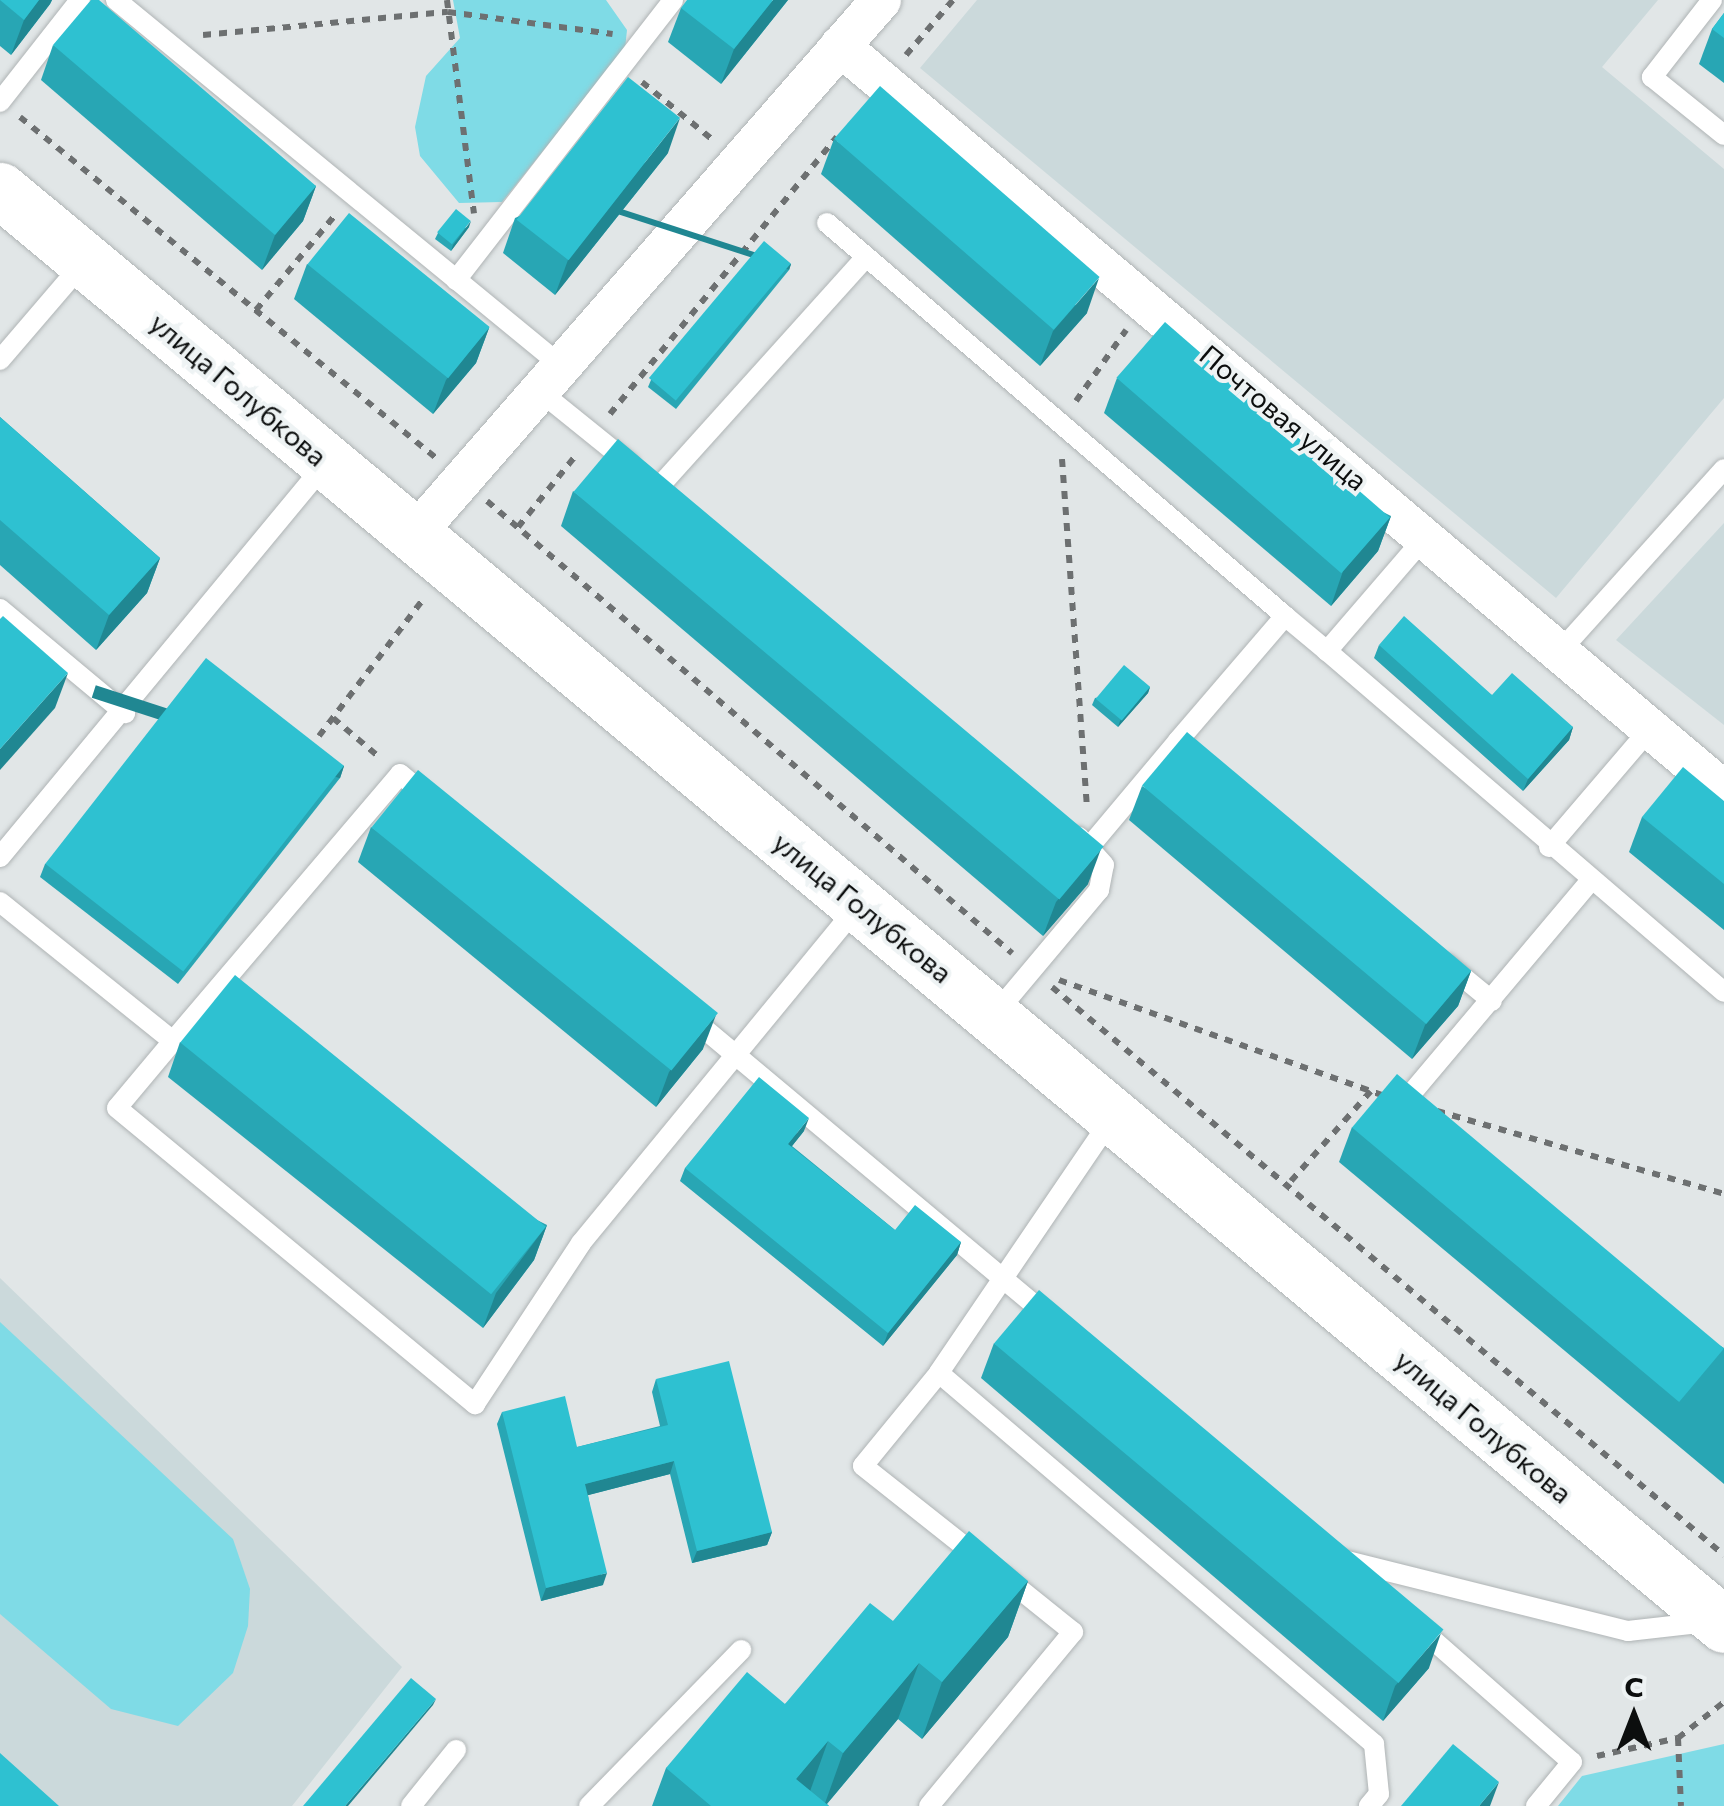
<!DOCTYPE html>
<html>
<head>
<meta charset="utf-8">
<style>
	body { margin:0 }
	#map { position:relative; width:1724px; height:1806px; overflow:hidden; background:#e1e6e7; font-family:Commissioner,sans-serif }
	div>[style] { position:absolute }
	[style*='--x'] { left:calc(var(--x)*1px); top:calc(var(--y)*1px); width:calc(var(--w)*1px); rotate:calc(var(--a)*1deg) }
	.built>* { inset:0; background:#cbd9db }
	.green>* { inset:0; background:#7fdbe6 }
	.path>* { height:6px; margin-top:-3px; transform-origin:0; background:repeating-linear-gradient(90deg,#6d7071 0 8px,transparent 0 16px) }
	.roads { filter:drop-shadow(0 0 2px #afb4b5) drop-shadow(0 0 2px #afb4b5) }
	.service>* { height:20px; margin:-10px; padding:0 10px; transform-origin:10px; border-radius:10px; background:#fff }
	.minor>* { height:40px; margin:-20px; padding:0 20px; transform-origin:20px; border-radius:20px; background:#fff }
	.secondary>* { height:55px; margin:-27.5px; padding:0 27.5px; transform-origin:27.5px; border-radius:27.5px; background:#fff }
	.wall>* { inset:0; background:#28a6b4 }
	.shaded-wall>* { inset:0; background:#208792; transform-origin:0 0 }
	.building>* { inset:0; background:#2ec1d1; transform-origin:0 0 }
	span { translate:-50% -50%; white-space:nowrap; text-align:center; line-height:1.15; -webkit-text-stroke:8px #eef3f4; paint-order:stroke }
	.street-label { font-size:28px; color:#0c0e0e }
	.north { position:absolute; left:1584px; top:1666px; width:100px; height:100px; -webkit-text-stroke:8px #eef3f4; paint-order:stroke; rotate:0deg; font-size:28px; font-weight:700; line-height:40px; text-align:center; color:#0c0e0e }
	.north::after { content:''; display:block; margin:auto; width:35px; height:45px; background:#0c0e0e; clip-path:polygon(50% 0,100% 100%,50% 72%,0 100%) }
</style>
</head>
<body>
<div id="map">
	<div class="built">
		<div style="clip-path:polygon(977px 0,1658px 0,1602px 67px,1724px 169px,1724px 398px,1556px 598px,920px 68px)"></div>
		<div style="clip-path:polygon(1724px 523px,1724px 725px,1616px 640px)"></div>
		<div style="clip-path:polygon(0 1278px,402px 1667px,292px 1806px,0 1806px)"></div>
	</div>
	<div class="green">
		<div style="clip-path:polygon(453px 0,606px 0,627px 30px,625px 49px,502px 202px,459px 203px,420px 156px,415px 127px,426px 76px,460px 38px)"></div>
		<div style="clip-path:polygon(0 1322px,233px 1539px,250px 1589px,248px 1626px,233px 1673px,178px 1726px,111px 1709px,0 1614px)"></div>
		<div style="clip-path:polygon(1724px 1744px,1724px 1806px,1558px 1806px,1582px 1776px)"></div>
	</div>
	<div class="path">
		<div style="--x:447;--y:0;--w:215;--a:82.8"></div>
		<div style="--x:203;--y:35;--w:246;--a:-5.4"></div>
		<div style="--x:448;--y:12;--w:166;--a:7.6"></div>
		<div style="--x:906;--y:55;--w:72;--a:-49.5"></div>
		<div style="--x:642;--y:82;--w:93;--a:39.3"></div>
		<div style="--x:20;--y:117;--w:538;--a:39.34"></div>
		<div style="--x:256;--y:310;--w:125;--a:-50.2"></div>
		<div style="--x:1076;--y:401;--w:87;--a:-54.8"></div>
		<div style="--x:610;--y:414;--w:358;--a:-50.7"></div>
		<div style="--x:1062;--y:459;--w:347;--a:85.9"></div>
		<div style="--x:487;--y:501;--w:693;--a:40.73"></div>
		<div style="--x:518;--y:527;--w:94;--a:-51.1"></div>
		<div style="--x:333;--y:718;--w:60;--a:40.3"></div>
		<div style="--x:319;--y:736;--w:173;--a:-52.7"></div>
		<div style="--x:1059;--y:980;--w:343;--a:19.6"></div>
		<div style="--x:1052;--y:987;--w:880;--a:40.21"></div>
		<div style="--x:1437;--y:1111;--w:299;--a:16.1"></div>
		<div style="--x:1291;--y:1181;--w:120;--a:-48.4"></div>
		<div style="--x:1678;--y:1738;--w:68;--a:87.5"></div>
		<div style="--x:1597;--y:1756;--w:83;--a:-12.5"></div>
		<div style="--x:1678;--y:1738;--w:58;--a:-38"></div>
	</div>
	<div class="roads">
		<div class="service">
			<div style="--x:116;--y:0;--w:580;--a:39.4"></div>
			<div style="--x:1712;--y:0;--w:98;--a:127.9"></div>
			<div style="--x:1652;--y:77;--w:92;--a:38.9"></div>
			<div style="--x:0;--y:102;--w:130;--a:-51.9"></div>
			<div style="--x:827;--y:223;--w:604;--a:40.63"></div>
			<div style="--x:1285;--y:616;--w:165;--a:130.6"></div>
			<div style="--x:456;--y:280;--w:354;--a:-52.2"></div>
			<div style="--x:0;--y:360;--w:128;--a:-49.4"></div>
			<div style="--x:542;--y:393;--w:113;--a:38.9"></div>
			<div style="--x:658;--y:488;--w:311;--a:-48"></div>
			<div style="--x:1426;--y:536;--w:152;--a:130.7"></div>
			<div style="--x:1327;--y:651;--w:523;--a:40.66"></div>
			<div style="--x:0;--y:609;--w:163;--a:39.8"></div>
			<div style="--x:1285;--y:616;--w:55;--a:39.8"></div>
			<div style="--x:1562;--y:649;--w:242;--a:-48"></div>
			<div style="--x:1090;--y:846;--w:137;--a:-50"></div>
			<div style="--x:1178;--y:741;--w:11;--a:41"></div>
			<div style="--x:1549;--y:847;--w:154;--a:-49.5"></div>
			<div style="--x:0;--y:857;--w:513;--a:-50.38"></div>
			<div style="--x:0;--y:902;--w:222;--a:38.8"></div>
			<div style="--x:173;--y:1041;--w:350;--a:-49.6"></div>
			<div style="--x:400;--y:774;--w:38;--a:40"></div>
			<div style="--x:1447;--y:964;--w:58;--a:39.4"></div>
			<div style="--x:995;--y:1014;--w:162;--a:-50"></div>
			<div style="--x:1099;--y:890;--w:25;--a:-79"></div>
			<div style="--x:1104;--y:865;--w:38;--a:-132"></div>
			<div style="--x:689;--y:1016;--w:471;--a:39.9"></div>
			<div style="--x:173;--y:1041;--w:87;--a:129.9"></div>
			<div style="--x:117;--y:1108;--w:465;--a:39.6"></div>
			<div style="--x:475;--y:1404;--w:193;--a:-56.6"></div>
			<div style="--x:581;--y:1243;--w:438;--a:-50.6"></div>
			<div style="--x:1414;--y:1109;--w:12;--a:-138"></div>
			<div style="--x:1405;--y:1101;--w:287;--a:-49.9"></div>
			<div style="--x:1112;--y:1118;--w:308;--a:124.2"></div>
			<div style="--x:939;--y:1373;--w:572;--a:40.46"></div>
			<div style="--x:1374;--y:1744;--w:50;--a:84.3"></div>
			<div style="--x:1379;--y:1794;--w:16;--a:130"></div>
			<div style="--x:939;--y:1373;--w:120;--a:129.3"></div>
			<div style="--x:863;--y:1466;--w:148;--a:38.4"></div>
			<div style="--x:1339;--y:1559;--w:298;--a:14"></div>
			<div style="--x:1628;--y:1631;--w:80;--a:-6.5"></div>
			<div style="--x:1417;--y:1626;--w:206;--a:41.3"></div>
			<div style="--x:1572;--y:1762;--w:57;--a:129.3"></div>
			<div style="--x:411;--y:1806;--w:72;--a:-51.2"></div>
			<div style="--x:589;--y:1806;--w:218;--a:-45.7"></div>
			<div style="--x:929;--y:1806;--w:226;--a:-50.4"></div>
			<div style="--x:1073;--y:1632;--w:91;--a:-141.2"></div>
		</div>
		<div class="minor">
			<div style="--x:840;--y:46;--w:1156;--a:40.12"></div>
			<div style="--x:414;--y:535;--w:710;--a:-48.88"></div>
		</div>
		<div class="secondary">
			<div style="--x:0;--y:190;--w:2243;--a:39.77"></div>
		</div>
	</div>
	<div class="wall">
		<div style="clip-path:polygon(0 0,52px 0,50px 4px,11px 55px,0 46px)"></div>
		<div style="clip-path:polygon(788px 0,721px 84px,668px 42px,681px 8px)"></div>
		<div style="clip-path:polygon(1724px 13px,1724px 83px,1699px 64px,1712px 29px)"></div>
		<div style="clip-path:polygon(53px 45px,316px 186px,303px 221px,262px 270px,41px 80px)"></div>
		<div style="clip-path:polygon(834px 139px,1087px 313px,1040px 366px,821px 174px)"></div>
		<div style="clip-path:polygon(668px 153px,555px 295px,503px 253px,515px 218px)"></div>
		<div style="clip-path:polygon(469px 227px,451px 251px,435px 239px,438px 233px)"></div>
		<div style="clip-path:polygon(307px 264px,489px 328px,476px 363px,433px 414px,294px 299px)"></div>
		<div style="clip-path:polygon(791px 264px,789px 270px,676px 409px,648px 387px,651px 380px)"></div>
		<div style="clip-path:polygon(1117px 378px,1391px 516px,1378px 551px,1331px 606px,1104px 413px)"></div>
		<div style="clip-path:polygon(0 417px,160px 558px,147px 593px,96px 650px,0 565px)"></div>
		<div style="clip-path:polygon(573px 491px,1088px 884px,1043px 936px,561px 526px)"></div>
		<div style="clip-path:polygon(1379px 645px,1492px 695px,1573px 727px,1569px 740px,1523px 791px,1374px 658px)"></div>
		<div style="clip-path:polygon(1150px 687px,1148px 693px,1118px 727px,1092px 705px,1095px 698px)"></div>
		<div style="clip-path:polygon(344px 766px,340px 778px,178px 984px,40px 877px,45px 864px)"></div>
		<div style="clip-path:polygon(1142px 786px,1471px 971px,1458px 1006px,1412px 1059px,1129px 820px)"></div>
		<div style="clip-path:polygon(1724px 801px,1724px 930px,1629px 852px,1642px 817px)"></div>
		<div style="clip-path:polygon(371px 827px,703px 1049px,656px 1107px,358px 862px)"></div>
		<div style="clip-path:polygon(180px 1042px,547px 1225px,534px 1260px,483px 1328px,168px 1077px)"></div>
		<div style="clip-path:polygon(1352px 1127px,1724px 1348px,1724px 1484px,1339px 1162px)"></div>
		<div style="clip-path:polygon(804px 1131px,792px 1146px,895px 1230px,961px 1242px,957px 1255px,883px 1346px,680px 1181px,685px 1168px)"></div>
		<div style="clip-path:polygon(994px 1343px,1429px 1668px,1383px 1721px,981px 1378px)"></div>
		<div style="clip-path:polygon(656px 1379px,772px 1532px,767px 1545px,692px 1563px,670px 1474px,588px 1495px,603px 1585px,541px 1601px,497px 1424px,502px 1412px,577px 1447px,660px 1426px,652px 1392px)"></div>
		<div style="clip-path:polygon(1028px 1581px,1008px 1637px,922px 1739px,898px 1719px,827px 1804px,829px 1806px,652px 1806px,666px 1768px,785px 1704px,893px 1621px)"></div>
	</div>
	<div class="shaded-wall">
		<div style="clip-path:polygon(39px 0,52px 0,50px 4px,11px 55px,24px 20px)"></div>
		<div style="clip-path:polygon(773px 0,788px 0,721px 84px,734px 49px)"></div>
		<div style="clip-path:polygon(680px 118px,668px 153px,555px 295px,568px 260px)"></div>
		<div style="clip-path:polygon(316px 186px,303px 221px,262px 270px,275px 235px)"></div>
		<div style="clip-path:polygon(471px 221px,469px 227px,451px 251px,453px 245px)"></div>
		<div style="left:791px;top:264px;width:6px;height:179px;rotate:108deg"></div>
		<div style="clip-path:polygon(1099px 278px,1087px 313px,1040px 366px,1053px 331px)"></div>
		<div style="clip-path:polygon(489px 328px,476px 363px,433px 414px,446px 380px)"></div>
		<div style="clip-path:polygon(1391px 516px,1378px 551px,1331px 606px,1343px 571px)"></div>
		<div style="clip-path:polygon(160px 558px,147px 593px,96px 650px,109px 615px)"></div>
		<div style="clip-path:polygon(68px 673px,55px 708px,0 770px,0 749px)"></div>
		<div style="clip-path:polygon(1150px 687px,1148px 693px,1118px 727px,1120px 721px)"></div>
		<div style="clip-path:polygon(1573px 727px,1569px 740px,1523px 791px,1528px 779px)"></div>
		<div style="left:344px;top:766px;width:13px;height:261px;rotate:108deg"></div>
		<div style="clip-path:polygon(1101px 849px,1088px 884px,1043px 936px,1056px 902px)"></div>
		<div style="clip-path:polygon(1471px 971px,1458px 1006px,1412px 1059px,1425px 1025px)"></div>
		<div style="clip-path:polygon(716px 1015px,703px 1049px,656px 1107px,669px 1072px)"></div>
		<div style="clip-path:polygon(809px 1118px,804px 1131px,784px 1156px,788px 1144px)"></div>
		<div style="clip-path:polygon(547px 1225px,534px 1260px,483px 1328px,496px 1293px)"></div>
		<div style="clip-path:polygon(961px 1242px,957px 1255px,883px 1346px,888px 1333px)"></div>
		<div style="clip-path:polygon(674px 1461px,670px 1474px,581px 1497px,585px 1484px)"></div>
		<div style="clip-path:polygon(772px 1532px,767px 1545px,692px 1563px,697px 1551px)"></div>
		<div style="clip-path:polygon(607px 1573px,603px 1585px,541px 1601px,546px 1588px)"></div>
		<div style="clip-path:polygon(1028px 1581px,1008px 1637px,922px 1739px,942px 1682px)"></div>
		<div style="clip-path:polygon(1441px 1633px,1429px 1668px,1383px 1721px,1395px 1686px)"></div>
		<div style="clip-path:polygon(919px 1663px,898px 1719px,825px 1806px,824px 1806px,843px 1753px)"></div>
		<div style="clip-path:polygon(436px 1699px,433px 1705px,348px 1806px,345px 1806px)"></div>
		<div style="clip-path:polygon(828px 1741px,808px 1797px,796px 1779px)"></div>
		<div style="clip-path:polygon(1499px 1782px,1490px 1806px,1479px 1806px)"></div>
	</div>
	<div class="building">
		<div style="clip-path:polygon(0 0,39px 0,24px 20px)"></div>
		<div style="clip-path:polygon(91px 0,99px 0,316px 186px,275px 235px,53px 45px)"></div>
		<div style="clip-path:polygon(687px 0,773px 0,734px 49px,681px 8px)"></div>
		<div style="clip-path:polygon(1724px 13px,1724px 38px,1712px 29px)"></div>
		<div style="left:628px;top:77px;width:66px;height:181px;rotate:38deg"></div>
		<div style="left:880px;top:86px;width:291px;height:70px;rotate:41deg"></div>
		<div style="left:456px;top:209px;width:19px;height:30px;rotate:39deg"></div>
		<div style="left:349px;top:213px;width:181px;height:66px;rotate:39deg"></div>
		<div style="left:764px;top:241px;width:35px;height:179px;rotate:40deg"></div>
		<div style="left:1165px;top:322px;width:298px;height:74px;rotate:41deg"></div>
		<div style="clip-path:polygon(0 417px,160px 558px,109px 615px,0 520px)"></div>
		<div style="left:618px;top:439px;width:634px;height:69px;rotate:40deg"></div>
		<div style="clip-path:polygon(3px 616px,68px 673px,0 749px,0 619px)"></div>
		<div style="clip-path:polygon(1404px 616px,1492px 695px,1512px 673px,1573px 727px,1528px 779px,1379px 645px)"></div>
		<div style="left:206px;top:658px;width:175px;height:261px;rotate:38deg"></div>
		<div style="left:1124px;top:665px;width:34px;height:44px;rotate:40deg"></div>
		<div style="left:1187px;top:732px;width:371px;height:70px;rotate:40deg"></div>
		<div style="clip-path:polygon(1683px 767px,1724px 801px,1724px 884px,1642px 817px)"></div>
		<div style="left:418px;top:770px;width:386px;height:74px;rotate:39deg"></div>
		<div style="left:235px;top:975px;width:400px;height:87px;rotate:39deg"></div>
		<div style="left:1397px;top:1074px;width:427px;height:70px;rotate:40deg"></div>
		<div style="clip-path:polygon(759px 1077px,809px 1118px,788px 1144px,895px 1230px,915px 1205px,961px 1242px,888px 1333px,685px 1168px)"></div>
		<div style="left:1039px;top:1290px;width:528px;height:70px;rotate:40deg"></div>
		<div style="clip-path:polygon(729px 1361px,772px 1532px,697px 1551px,674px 1461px,585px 1484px,607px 1573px,546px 1588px,502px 1412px,565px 1396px,577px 1447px,668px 1425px,656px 1379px)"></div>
		<div style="clip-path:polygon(969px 1531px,1028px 1581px,942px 1682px,919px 1663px,843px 1753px,828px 1741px,796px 1779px,829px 1806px,711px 1806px,666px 1768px,747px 1672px,785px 1704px,870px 1603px,893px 1621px)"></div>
		<div style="clip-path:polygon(411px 1678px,436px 1699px,345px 1806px,303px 1806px)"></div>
		<div style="clip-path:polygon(1453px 1744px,1499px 1782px,1479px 1806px,1401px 1806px)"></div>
		<div style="clip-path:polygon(0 1753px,59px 1806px,0 1806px)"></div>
	</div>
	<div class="street-label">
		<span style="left:239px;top:389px;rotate:40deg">улица Голубкова</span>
		<span style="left:1284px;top:417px;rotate:40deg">Почтовая улица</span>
		<span style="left:863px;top:907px;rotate:39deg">улица Голубкова</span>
		<span style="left:1484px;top:1426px;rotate:40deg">улица Голубкова</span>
	</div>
	<div class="north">С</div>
</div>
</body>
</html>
